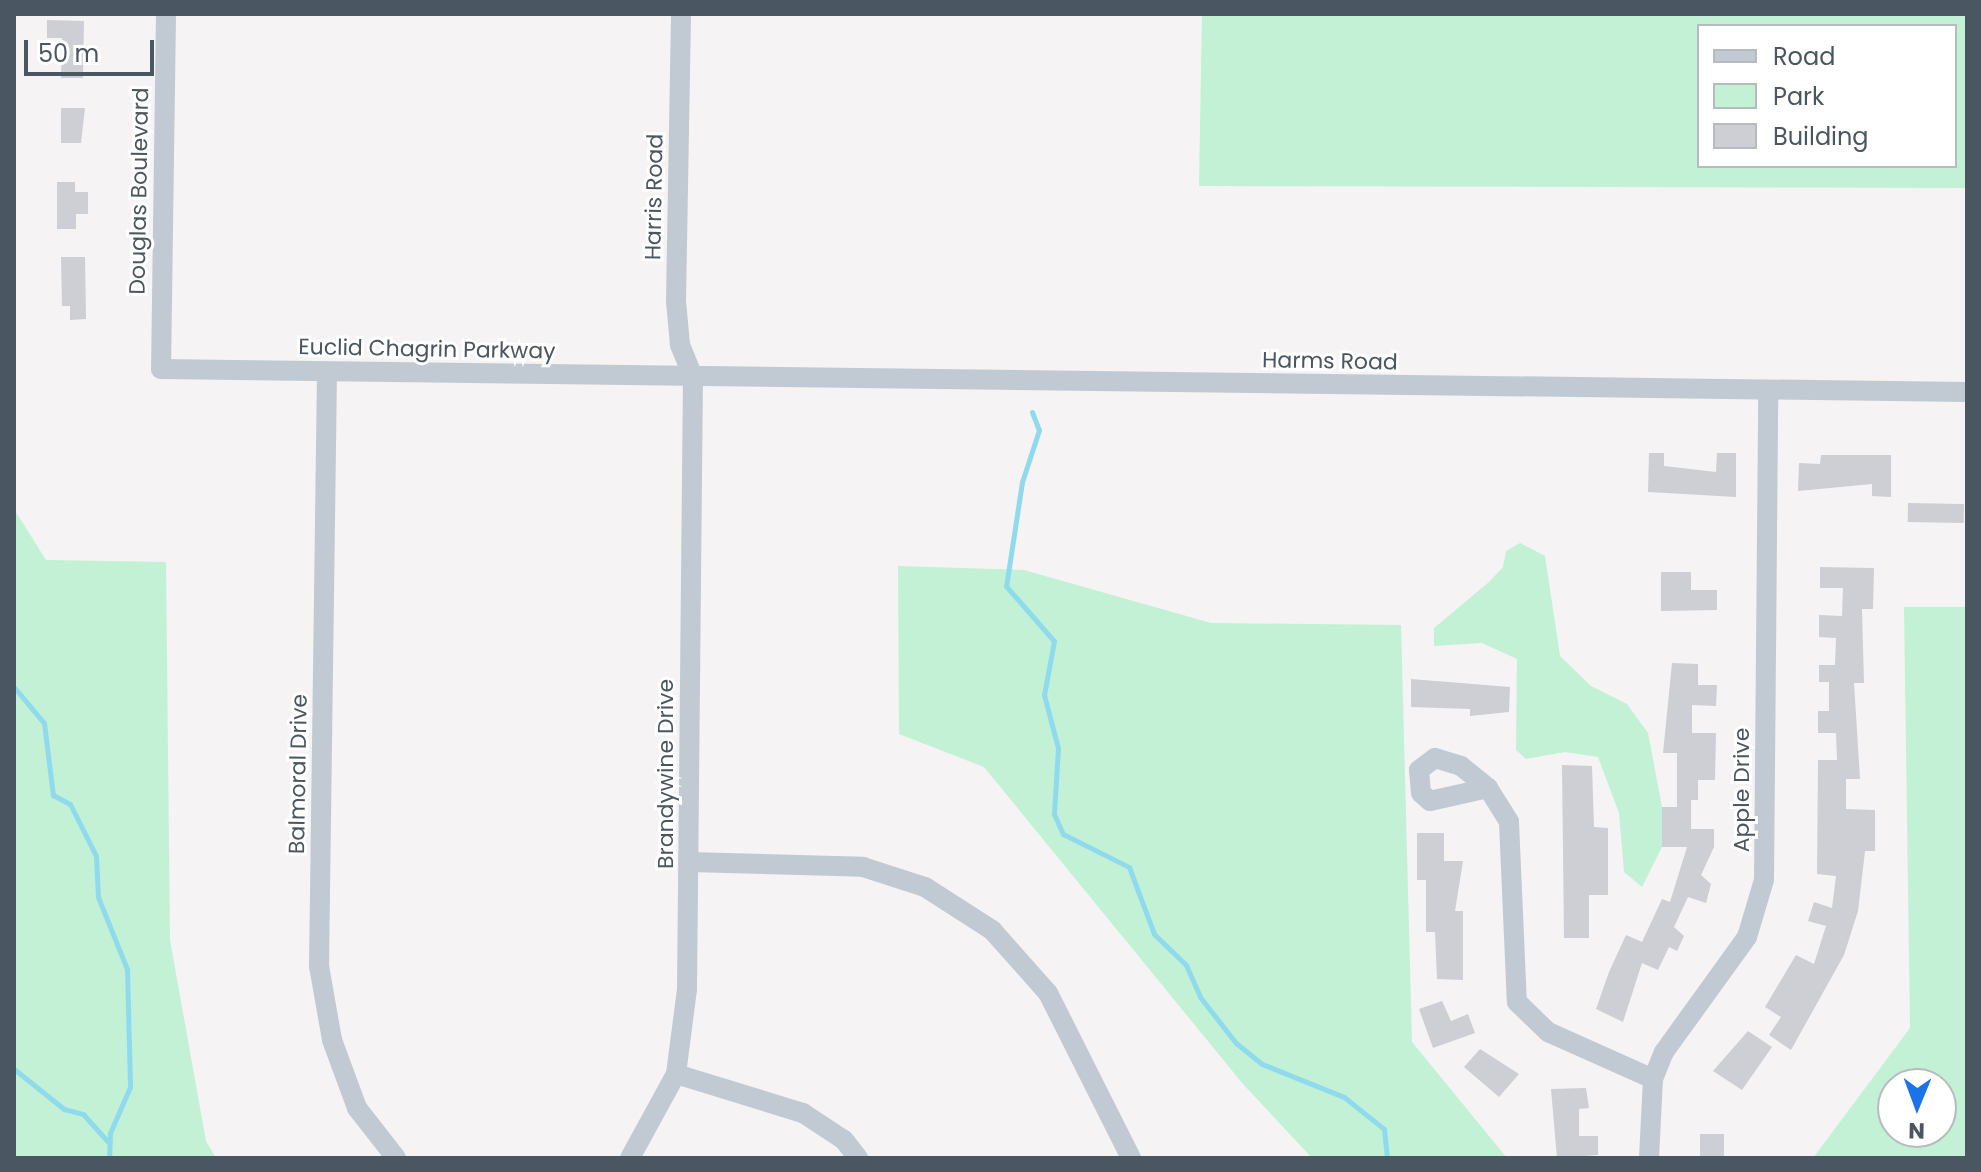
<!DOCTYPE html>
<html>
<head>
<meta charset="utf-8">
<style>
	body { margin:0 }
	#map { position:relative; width:1981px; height:1172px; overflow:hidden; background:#f5f3f3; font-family:Poppins,sans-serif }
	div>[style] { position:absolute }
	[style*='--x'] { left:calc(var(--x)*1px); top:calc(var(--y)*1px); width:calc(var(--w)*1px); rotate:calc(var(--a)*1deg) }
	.green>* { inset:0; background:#c3f1d5 }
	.stream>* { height:5px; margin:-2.5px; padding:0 2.5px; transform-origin:2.5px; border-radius:2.5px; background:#90daee }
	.building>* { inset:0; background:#cdcfd5; transform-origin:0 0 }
	.minor>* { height:20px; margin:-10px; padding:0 10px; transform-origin:10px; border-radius:10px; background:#c1cad2 }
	span { translate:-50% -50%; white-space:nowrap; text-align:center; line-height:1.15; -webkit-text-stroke:6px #fff; paint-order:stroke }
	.street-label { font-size:22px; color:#4a5661 }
	.frame { position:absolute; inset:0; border:16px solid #4a5661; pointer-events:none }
	.legend { position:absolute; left:1697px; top:24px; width:260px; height:144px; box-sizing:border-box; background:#fff; border:2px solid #b7bbc0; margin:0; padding:10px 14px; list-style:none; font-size:24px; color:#4a5661 }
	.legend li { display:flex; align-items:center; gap:16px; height:40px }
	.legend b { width:40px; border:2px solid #b7bbc0 }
	.north { position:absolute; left:1877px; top:1068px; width:80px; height:80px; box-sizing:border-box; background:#fff; border:2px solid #b7bbc0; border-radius:50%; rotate:181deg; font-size:22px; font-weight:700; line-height:32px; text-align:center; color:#4a5661 }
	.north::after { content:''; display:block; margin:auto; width:28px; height:36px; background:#1a73e8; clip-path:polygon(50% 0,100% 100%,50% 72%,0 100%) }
	.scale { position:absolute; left:24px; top:40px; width:130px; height:36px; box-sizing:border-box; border:4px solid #4a5661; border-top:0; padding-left:10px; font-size:24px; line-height:28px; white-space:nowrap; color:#4a5661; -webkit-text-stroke:6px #fff; paint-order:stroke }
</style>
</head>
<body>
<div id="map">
	<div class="green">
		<div style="clip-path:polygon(evenodd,1202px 14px,1967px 14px,1967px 188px,1199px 186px,1202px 14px,1699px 26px,1955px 26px,1955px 166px,1699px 166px,1699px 26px)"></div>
		<div style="clip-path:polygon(14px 509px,46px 560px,166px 562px,170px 940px,206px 1141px,216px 1158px,14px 1158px)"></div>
		<div style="clip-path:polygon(1520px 543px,1545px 556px,1560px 656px,1591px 686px,1627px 704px,1648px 733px,1662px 807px,1662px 847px,1642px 887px,1624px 872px,1619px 813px,1598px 757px,1565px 752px,1526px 759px,1516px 750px,1517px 659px,1482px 643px,1434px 646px,1434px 628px,1489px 582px,1503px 567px,1506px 551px)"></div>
		<div style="clip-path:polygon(898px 566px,1024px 570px,1211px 623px,1401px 625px,1412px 1042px,1507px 1158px,1312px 1158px,1243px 1084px,984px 767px,899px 734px)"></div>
		<div style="clip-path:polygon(evenodd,1904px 607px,1967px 607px,1967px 1158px,1813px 1158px,1910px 1028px,1904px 607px,1941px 1084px,1941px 1132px,1893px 1132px,1893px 1084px,1941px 1084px)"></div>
	</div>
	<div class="stream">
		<div style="--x:1032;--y:412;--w:19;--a:69"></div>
		<div style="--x:1039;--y:430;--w:55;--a:108.1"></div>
		<div style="--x:1022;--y:482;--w:105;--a:98.7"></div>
		<div style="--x:1006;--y:586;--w:73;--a:48.9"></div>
		<div style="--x:1054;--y:641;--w:55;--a:100.5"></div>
		<div style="--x:1044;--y:695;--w:55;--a:75.2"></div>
		<div style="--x:1058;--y:748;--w:66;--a:93.5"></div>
		<div style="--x:1054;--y:814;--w:22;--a:66"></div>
		<div style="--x:1063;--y:834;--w:74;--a:26.6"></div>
		<div style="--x:1129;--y:867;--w:72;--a:69.5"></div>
		<div style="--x:1154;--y:934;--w:45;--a:44.1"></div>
		<div style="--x:1186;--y:965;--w:35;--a:66"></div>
		<div style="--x:1200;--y:997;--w:58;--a:52"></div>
		<div style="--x:1236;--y:1043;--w:33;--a:39"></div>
		<div style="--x:1262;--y:1064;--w:88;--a:21.9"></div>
		<div style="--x:1344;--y:1097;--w:51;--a:38.7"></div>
		<div style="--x:1384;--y:1129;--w:29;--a:84"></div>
		<div style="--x:14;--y:687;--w:47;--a:50.2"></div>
		<div style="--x:44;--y:723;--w:73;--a:82.9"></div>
		<div style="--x:53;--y:795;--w:19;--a:28"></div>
		<div style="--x:70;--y:804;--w:58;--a:63.4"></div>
		<div style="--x:96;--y:856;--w:41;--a:87.2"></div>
		<div style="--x:98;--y:897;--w:78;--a:68.1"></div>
		<div style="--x:127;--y:969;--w:118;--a:88.5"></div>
		<div style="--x:130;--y:1087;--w:50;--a:113.5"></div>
		<div style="--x:110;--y:1133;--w:25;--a:92"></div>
		<div style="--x:14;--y:1069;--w:64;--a:38.7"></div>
		<div style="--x:64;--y:1109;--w:20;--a:15"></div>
		<div style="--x:83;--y:1114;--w:39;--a:48"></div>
	</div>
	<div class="building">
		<div style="clip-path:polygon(47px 20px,84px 21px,83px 78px,61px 78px,62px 38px,47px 38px)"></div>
		<div style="clip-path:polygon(61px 108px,85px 108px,81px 143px,61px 143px)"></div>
		<div style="clip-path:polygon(57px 182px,75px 182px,75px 192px,88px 192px,88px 214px,76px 214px,76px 229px,57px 229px)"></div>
		<div style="clip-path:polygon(61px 257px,85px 257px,86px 319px,70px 320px,70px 306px,62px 306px)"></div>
		<div style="clip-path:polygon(1649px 453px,1664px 453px,1664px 466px,1716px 472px,1717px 453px,1736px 453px,1736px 497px,1648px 492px)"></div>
		<div style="clip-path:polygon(1821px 455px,1891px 455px,1891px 497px,1872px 496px,1872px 484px,1798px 491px,1799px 463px,1820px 464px)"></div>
		<div style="left:1908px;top:503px;width:56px;height:19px;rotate:1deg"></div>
		<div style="clip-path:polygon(1820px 567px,1874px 568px,1873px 609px,1862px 609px,1864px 683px,1854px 683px,1860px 779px,1846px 779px,1846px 809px,1875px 810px,1875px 851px,1865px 851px,1858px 911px,1844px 955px,1791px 1050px,1769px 1035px,1781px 1017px,1765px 1007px,1796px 955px,1814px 964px,1826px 926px,1808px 921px,1814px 902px,1832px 908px,1836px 876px,1817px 874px,1818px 760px,1837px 760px,1836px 733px,1818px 733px,1818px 711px,1829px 711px,1829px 682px,1819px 682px,1819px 665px,1835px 665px,1836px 638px,1819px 637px,1819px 615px,1842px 616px,1843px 588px,1820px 588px)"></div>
		<div style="clip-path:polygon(1661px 572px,1691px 572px,1691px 590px,1717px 590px,1717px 610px,1661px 611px)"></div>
		<div style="clip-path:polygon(1672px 663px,1698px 664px,1698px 685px,1717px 685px,1716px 706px,1692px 705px,1692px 733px,1716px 733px,1715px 780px,1698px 780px,1698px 800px,1691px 800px,1691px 829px,1714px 829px,1714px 847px,1701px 875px,1711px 884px,1706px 903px,1688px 897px,1674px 927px,1684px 936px,1677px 951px,1669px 947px,1658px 970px,1642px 963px,1623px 1022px,1596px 1009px,1609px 972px,1626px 935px,1642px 942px,1662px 899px,1670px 902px,1687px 847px,1662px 847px,1662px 807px,1677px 807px,1677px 753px,1663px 753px)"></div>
		<div style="clip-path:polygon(1411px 679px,1510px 687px,1509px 712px,1470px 716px,1470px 709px,1411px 707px)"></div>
		<div style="clip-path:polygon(1562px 765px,1592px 766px,1594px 827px,1608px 828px,1608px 895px,1589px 895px,1589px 938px,1564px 938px)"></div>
		<div style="clip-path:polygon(1417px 833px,1444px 833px,1444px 861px,1463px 861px,1455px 911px,1463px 911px,1463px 980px,1437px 979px,1435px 932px,1426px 932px,1426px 880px,1417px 880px)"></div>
		<div style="clip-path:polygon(1442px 1001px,1451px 1021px,1468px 1014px,1475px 1033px,1433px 1048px,1419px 1009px)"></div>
		<div style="clip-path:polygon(1748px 1031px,1772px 1047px,1742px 1090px,1713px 1071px)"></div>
		<div style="clip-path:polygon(1480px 1049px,1519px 1074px,1499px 1097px,1464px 1067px)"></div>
		<div style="clip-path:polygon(1586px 1088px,1589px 1108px,1579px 1109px,1579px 1136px,1598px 1136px,1598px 1155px,1557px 1158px,1551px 1089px)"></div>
		<div style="left:1700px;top:1134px;width:24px;height:24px"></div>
	</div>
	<div class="minor">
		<div style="--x:166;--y:14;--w:355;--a:90.8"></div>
		<div style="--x:161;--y:369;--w:1806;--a:0.73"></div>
		<div style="--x:327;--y:372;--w:594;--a:90.77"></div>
		<div style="--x:319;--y:966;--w:75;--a:80"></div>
		<div style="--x:332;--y:1040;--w:72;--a:69.8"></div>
		<div style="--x:357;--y:1108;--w:63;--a:52"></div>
		<div style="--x:1488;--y:788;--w:59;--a:167.4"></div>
		<div style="--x:1430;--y:801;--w:12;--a:-138"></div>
		<div style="--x:1421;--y:793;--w:23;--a:-95"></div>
		<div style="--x:1419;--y:770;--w:20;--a:-37"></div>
		<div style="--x:1435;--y:758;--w:27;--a:17"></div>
		<div style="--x:1461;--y:766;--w:35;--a:39"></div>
		<div style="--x:1488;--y:788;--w:40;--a:58"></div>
		<div style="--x:1509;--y:822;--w:180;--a:87.5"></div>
		<div style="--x:1517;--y:1002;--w:43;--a:44.1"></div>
		<div style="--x:1548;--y:1032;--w:115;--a:24.1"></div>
		<div style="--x:689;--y:862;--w:174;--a:1.6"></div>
		<div style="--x:863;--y:867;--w:65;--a:17.9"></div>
		<div style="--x:925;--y:887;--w:80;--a:32.7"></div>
		<div style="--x:992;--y:930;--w:84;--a:48.4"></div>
		<div style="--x:1048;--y:993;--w:185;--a:63.3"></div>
		<div style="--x:676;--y:1074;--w:133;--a:17.1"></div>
		<div style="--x:803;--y:1113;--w:49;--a:33.4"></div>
		<div style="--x:844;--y:1140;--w:23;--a:52"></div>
		<div style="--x:630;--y:1158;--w:96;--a:-61.3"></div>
		<div style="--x:676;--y:1074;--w:86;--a:-82.6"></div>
		<div style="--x:687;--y:989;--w:612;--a:-89.44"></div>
		<div style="--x:693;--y:377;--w:35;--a:-112"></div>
		<div style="--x:680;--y:345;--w:44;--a:-95.2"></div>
		<div style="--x:676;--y:301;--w:287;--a:-89"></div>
		<div style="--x:1649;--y:1158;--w:79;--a:-87.1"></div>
		<div style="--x:1653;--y:1079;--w:29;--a:-68"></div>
		<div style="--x:1664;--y:1052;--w:142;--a:-54.2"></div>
		<div style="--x:1747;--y:937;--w:59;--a:-73.4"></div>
		<div style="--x:1764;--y:880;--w:490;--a:-89.5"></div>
	</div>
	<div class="street-label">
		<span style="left:139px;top:191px;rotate:-89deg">Douglas Boulevard</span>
		<span style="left:654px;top:197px;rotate:-89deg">Harris Road</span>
		<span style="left:427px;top:349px;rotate:1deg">Euclid Chagrin Parkway</span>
		<span style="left:1330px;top:361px;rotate:1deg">Harms Road</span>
		<span style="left:298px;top:774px;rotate:-89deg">Balmoral Drive</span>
		<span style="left:666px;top:774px;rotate:-90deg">Brandywine Drive</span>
		<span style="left:1742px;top:790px;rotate:-90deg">Apple Drive</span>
	</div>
	<div class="frame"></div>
	<ul class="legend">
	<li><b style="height:10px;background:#c1cad2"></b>Road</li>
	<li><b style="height:22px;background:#c3f1d5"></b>Park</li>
	<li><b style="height:22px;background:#cdcfd5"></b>Building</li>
	</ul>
	<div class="north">N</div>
	<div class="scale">50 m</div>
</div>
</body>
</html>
